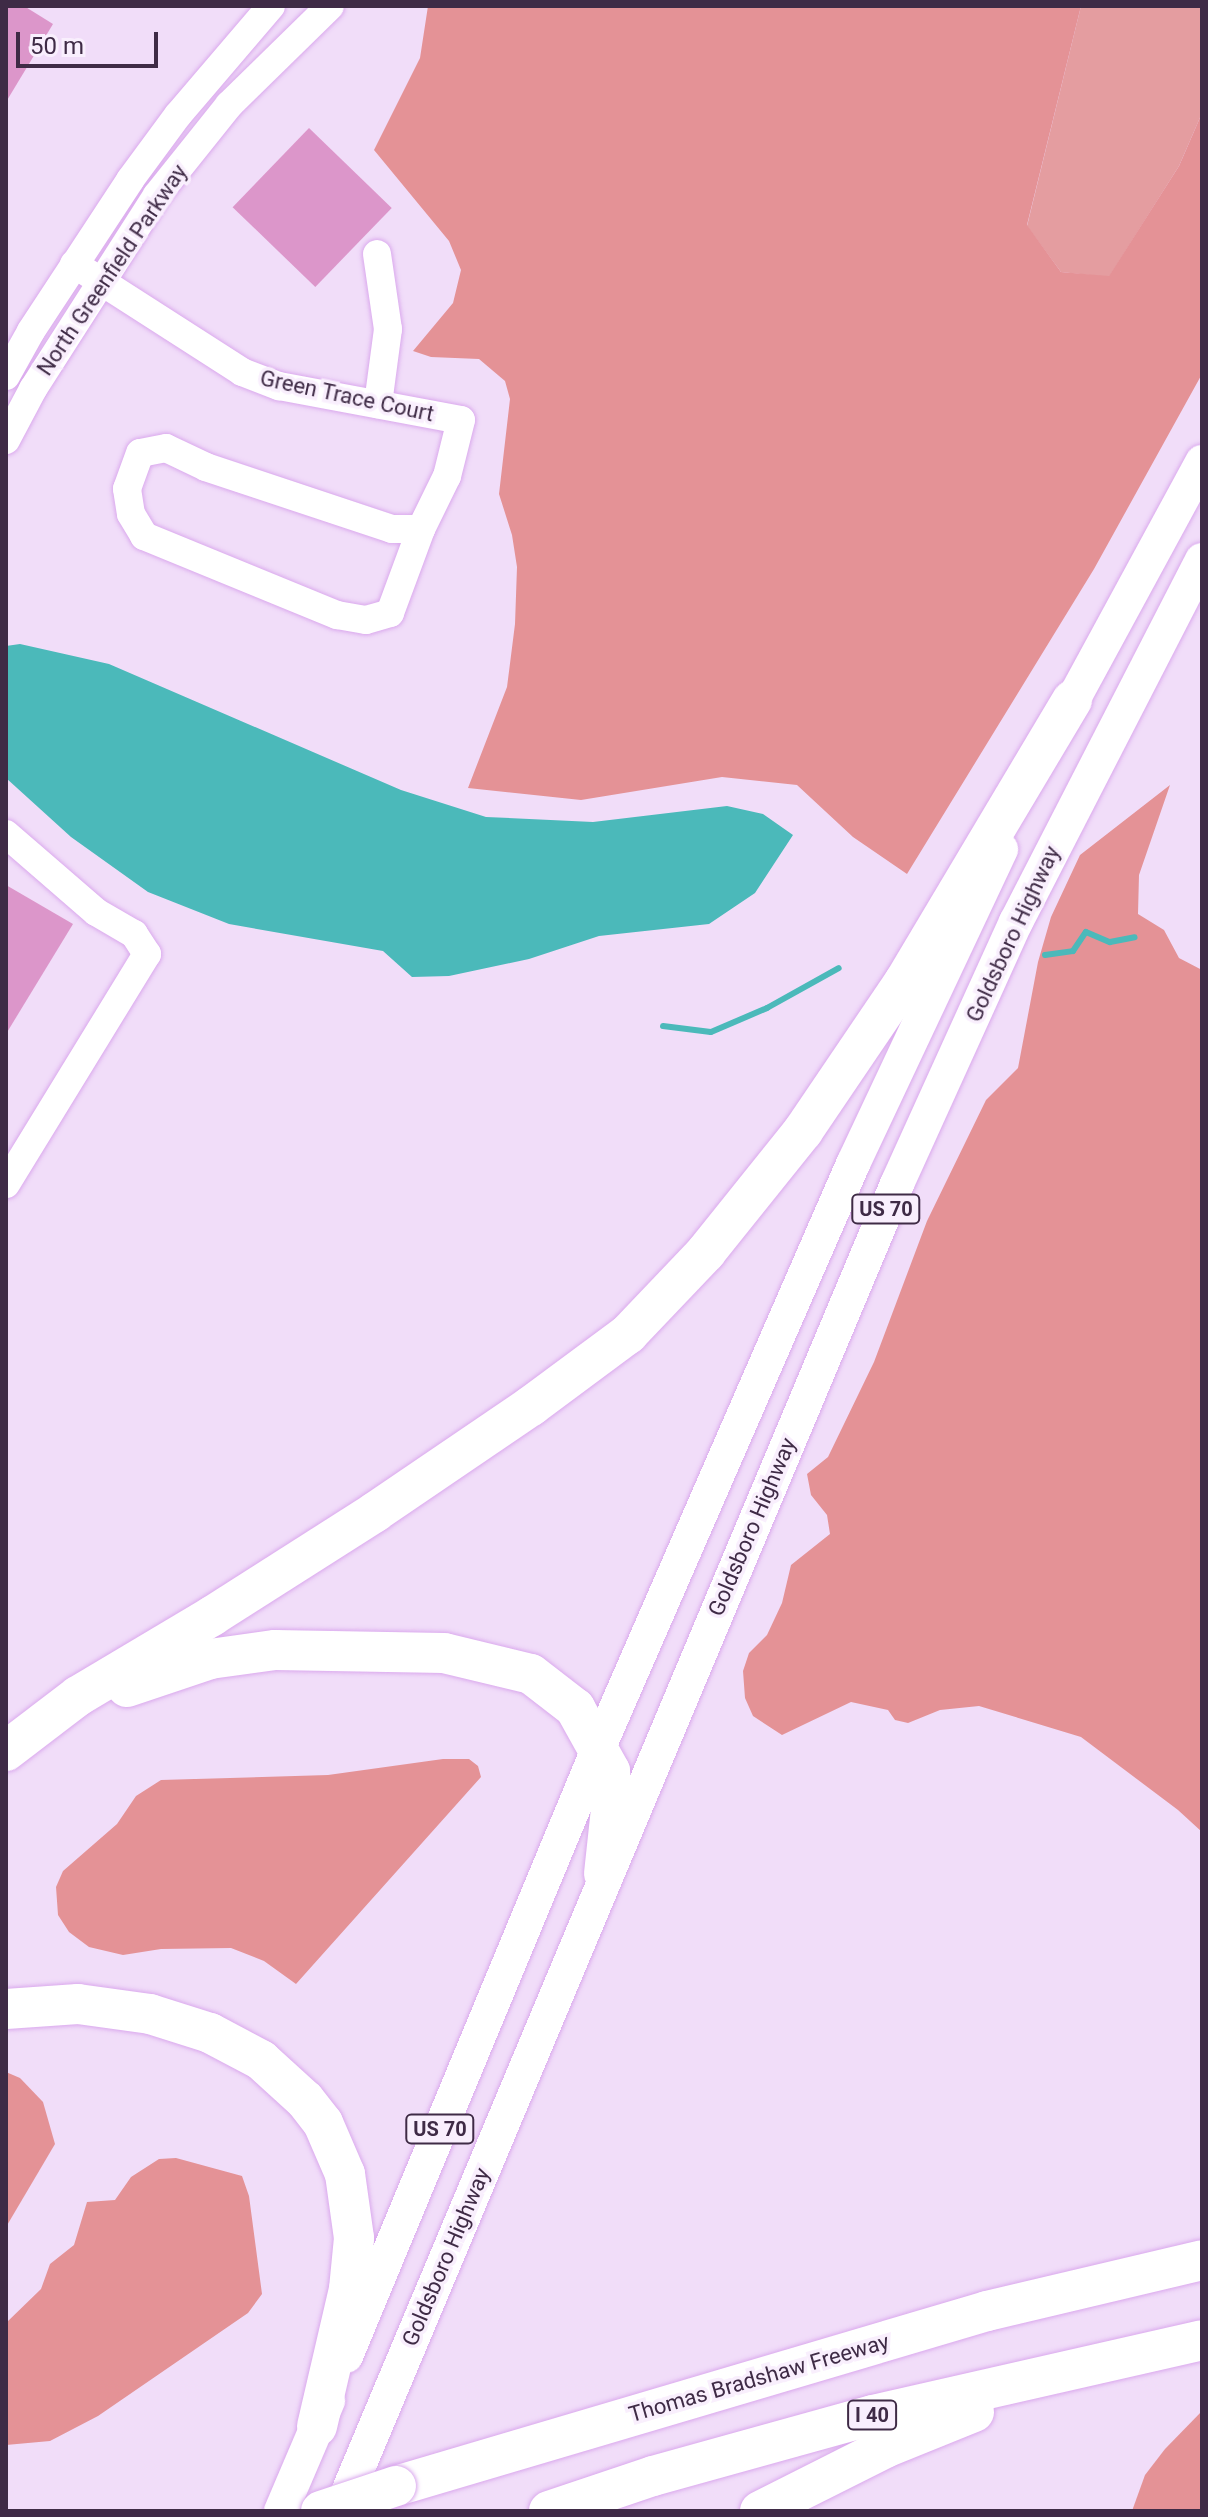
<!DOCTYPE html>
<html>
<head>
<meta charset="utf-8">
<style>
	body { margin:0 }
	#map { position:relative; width:1208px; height:2517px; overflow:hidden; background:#f1ddf9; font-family:Roboto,sans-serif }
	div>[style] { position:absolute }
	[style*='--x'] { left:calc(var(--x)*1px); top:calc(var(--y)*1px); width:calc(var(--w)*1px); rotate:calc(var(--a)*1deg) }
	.green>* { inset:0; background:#e49da0 }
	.forest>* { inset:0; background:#e49296 }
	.water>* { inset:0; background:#4bb9ba }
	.stream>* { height:6px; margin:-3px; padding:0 3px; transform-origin:3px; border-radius:3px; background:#4bb9ba }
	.building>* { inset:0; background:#dc96ca; transform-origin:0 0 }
	.roads { filter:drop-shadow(0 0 2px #daa9ed) drop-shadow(0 0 2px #daa9ed) }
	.minor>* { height:28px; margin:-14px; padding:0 14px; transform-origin:14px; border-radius:14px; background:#fff }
	.major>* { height:34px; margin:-17px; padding:0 17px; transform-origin:17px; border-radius:17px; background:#fff }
	.highway>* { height:40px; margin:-20px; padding:0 20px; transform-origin:20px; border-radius:20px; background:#fff }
	.bridges { filter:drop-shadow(0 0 2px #daa9ed) drop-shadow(0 0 2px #daa9ed) }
	.highway-bridge>* { height:40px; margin:-20px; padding:0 20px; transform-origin:20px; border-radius:20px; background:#fff }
	span { translate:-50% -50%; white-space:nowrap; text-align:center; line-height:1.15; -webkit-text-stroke:7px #f9effd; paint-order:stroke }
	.shield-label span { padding:2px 6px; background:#f9effd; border:2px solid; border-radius:6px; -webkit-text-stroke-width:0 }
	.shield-label { font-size:20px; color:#3f2b46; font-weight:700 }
	.street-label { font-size:22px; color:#3f2b46 }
	.frame { position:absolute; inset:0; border:8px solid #3f2b46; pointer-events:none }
	.scale { position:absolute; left:16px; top:32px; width:142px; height:36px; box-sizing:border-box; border:4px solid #3f2b46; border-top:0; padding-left:10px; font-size:24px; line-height:28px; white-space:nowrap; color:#3f2b46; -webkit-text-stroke:6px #f9effd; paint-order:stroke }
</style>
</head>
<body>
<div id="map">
	<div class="green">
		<div style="clip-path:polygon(1081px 6px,1202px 6px,1202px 113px,1179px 166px,1109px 277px,1061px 272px,1027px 226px)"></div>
	</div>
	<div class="forest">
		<div style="clip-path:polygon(428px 6px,1081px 6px,1027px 225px,1061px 272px,1109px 276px,1179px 166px,1202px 113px,1202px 374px,1094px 569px,907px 874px,853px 837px,797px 785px,722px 777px,581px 800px,468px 788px,507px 687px,515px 624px,517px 567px,512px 535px,499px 494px,510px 399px,505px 381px,479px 359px,431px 357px,413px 351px,453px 303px,461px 270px,449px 241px,374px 150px,420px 58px)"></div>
		<div style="clip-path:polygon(1170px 785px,1139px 875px,1138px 914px,1164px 930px,1179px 958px,1202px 970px,1202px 1832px,1178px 1810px,1081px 1737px,979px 1706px,940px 1710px,908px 1723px,895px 1720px,888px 1710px,851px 1702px,782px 1735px,753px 1716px,745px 1698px,743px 1671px,749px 1653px,767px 1635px,782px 1603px,791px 1565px,830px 1534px,827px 1515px,811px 1495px,807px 1474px,828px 1457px,874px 1362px,927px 1221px,986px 1100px,1018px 1068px,1038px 962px,1051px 917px,1080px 855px)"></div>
		<div style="clip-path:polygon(443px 1759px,469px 1759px,478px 1766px,481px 1777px,296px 1984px,264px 1961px,231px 1948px,161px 1949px,123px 1955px,89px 1947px,69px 1932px,58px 1915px,56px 1887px,63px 1871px,117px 1824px,136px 1796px,161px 1780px,328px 1775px)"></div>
		<div style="clip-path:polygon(6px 2072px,20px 2078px,43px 2102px,55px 2144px,6px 2227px)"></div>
		<div style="clip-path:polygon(176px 2158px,242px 2176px,249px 2196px,262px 2294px,248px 2313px,98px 2416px,50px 2441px,6px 2445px,6px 2323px,41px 2289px,50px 2264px,74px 2245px,87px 2202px,115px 2200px,131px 2177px,159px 2159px)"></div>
		<div style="clip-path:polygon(1202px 2411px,1202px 2511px,1132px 2511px,1145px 2475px,1165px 2449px)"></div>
	</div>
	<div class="water">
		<div style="clip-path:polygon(20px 644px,109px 664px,401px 790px,486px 817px,593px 822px,727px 806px,763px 814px,793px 835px,755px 893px,709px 924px,599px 936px,529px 959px,449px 976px,412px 977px,383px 951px,229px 924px,148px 892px,71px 837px,6px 778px,6px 646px)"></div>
	</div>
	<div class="stream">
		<div style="--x:1045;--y:955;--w:28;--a:-8"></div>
		<div style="--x:1073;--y:951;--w:23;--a:-56"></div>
		<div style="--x:1086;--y:932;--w:26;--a:23"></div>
		<div style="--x:1110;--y:942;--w:25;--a:-11"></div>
		<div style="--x:663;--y:1026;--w:48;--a:7.1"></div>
		<div style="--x:711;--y:1032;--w:61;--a:-23.2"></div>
		<div style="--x:767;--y:1008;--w:82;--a:-29.1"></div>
	</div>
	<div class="building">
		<div style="clip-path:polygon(6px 6px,24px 6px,53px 24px,6px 102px)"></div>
		<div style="left:309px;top:128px;width:115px;height:110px;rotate:44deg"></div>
		<div style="clip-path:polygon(6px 885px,73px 924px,6px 1034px)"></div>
	</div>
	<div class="roads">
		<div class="minor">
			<div style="--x:377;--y:254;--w:76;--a:81.7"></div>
			<div style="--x:388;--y:329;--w:76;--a:97.6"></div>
			<div style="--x:74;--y:264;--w:200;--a:32.7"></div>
			<div style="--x:242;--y:372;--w:40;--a:21"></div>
			<div style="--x:279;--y:386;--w:185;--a:10.6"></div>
			<div style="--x:461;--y:420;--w:58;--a:104"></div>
			<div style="--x:447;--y:476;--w:59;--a:116.1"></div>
			<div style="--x:421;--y:529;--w:29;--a:180"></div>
			<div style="--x:392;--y:529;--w:196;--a:-161.6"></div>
			<div style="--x:206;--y:467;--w:44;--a:-154.6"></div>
			<div style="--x:166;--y:448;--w:26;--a:169"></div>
			<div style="--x:140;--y:453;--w:38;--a:110"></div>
			<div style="--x:127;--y:489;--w:25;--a:81"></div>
			<div style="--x:131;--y:514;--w:26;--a:59"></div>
			<div style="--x:144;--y:536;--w:209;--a:22.3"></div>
			<div style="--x:337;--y:615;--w:29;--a:10"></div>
			<div style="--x:366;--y:620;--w:25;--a:-16"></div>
			<div style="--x:390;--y:613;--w:90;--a:-69.7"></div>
			<div style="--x:6;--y:376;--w:51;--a:-60.9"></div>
			<div style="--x:31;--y:331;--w:181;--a:-56.7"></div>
			<div style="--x:130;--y:180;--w:81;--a:-53.6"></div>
			<div style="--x:178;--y:115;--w:143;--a:-49.5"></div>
			<div style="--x:6;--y:440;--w:58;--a:-62.1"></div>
			<div style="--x:33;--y:389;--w:230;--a:-57.4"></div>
			<div style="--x:157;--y:195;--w:115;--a:-51.3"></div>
			<div style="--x:229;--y:105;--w:141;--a:-44.4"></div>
			<div style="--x:6;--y:834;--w:119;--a:40.9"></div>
			<div style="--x:96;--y:912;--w:44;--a:30.1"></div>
			<div style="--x:134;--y:934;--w:24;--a:57"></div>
			<div style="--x:147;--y:954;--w:270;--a:121.5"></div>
		</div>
		<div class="major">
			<div style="--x:1061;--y:722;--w:296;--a:-61.5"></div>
			<div style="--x:346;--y:2356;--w:659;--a:-67.44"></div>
			<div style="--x:599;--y:1747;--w:636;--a:-66.46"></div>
			<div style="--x:853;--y:1164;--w:348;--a:-64.8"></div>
			<div style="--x:281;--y:2511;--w:120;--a:-66.9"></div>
			<div style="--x:340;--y:2511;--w:1439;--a:-67.23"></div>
			<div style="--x:897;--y:1184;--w:288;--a:-65.6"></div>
			<div style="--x:1016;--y:922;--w:407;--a:-62.8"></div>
		</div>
		<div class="highway">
			<div style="--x:127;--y:1687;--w:88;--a:-18.6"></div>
			<div style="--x:210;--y:1659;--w:66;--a:-7.9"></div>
			<div style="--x:275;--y:1650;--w:169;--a:1"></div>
			<div style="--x:444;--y:1653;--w:89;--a:13.6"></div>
			<div style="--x:531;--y:1674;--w:56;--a:37.7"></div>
			<div style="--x:575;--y:1708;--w:72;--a:60.9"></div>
			<div style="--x:610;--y:1771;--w:29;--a:86"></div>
			<div style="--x:612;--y:1800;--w:74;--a:96.2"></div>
			<div style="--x:6;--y:1751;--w:91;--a:-37.4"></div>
			<div style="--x:78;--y:1696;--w:156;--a:-30.8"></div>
			<div style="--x:212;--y:1616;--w:193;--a:-32.5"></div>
			<div style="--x:375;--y:1512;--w:189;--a:-34.2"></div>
			<div style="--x:531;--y:1406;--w:121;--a:-36.6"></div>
			<div style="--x:628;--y:1334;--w:113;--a:-46.4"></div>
			<div style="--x:706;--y:1252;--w:155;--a:-51.3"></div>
			<div style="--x:803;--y:1131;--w:180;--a:-55.9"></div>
			<div style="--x:904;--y:982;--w:328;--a:-59.2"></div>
			<div style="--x:6;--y:2009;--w:72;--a:-4"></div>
			<div style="--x:78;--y:2004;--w:73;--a:7.9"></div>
			<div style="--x:150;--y:2014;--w:63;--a:17.6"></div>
			<div style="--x:210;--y:2033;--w:58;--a:27.9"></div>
			<div style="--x:261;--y:2060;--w:59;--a:42.3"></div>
			<div style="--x:305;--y:2100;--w:29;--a:52"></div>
			<div style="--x:323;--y:2123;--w:56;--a:66.7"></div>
			<div style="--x:345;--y:2174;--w:65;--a:82"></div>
			<div style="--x:354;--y:2238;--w:51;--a:95.6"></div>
			<div style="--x:349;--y:2289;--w:141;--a:103.1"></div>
			<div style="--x:396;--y:2486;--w:616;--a:-16.49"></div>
			<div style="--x:987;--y:2311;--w:221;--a:-13.3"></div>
			<div style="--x:549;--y:2511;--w:110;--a:-18.6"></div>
			<div style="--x:653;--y:2476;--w:228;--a:-15.5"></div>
			<div style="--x:873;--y:2415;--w:337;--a:-12.8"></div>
			<div style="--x:760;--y:2511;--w:140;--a:-26.7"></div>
			<div style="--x:885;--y:2448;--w:96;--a:-22"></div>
		</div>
	</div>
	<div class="bridges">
		<div class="highway-bridge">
			<div style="--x:321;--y:2511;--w:79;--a:-18.4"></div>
		</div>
	</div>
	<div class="shield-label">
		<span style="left:886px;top:1209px">US 70</span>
		<span style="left:440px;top:2129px">US 70</span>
		<span style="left:872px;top:2415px">I 40</span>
	</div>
	<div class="street-label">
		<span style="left:112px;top:270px;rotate:-56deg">North Greenfield Parkway</span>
		<span style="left:347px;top:396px;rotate:12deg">Green Trace Court</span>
		<span style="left:1013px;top:934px;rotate:-65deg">Goldsboro Highway</span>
		<span style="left:752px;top:1527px;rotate:-67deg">Goldsboro Highway</span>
		<span style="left:446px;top:2257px;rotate:-67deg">Goldsboro Highway</span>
		<span style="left:759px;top:2378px;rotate:-16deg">Thomas Bradshaw Freeway</span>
	</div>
	<div class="frame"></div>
	<div class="scale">50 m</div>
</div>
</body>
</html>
